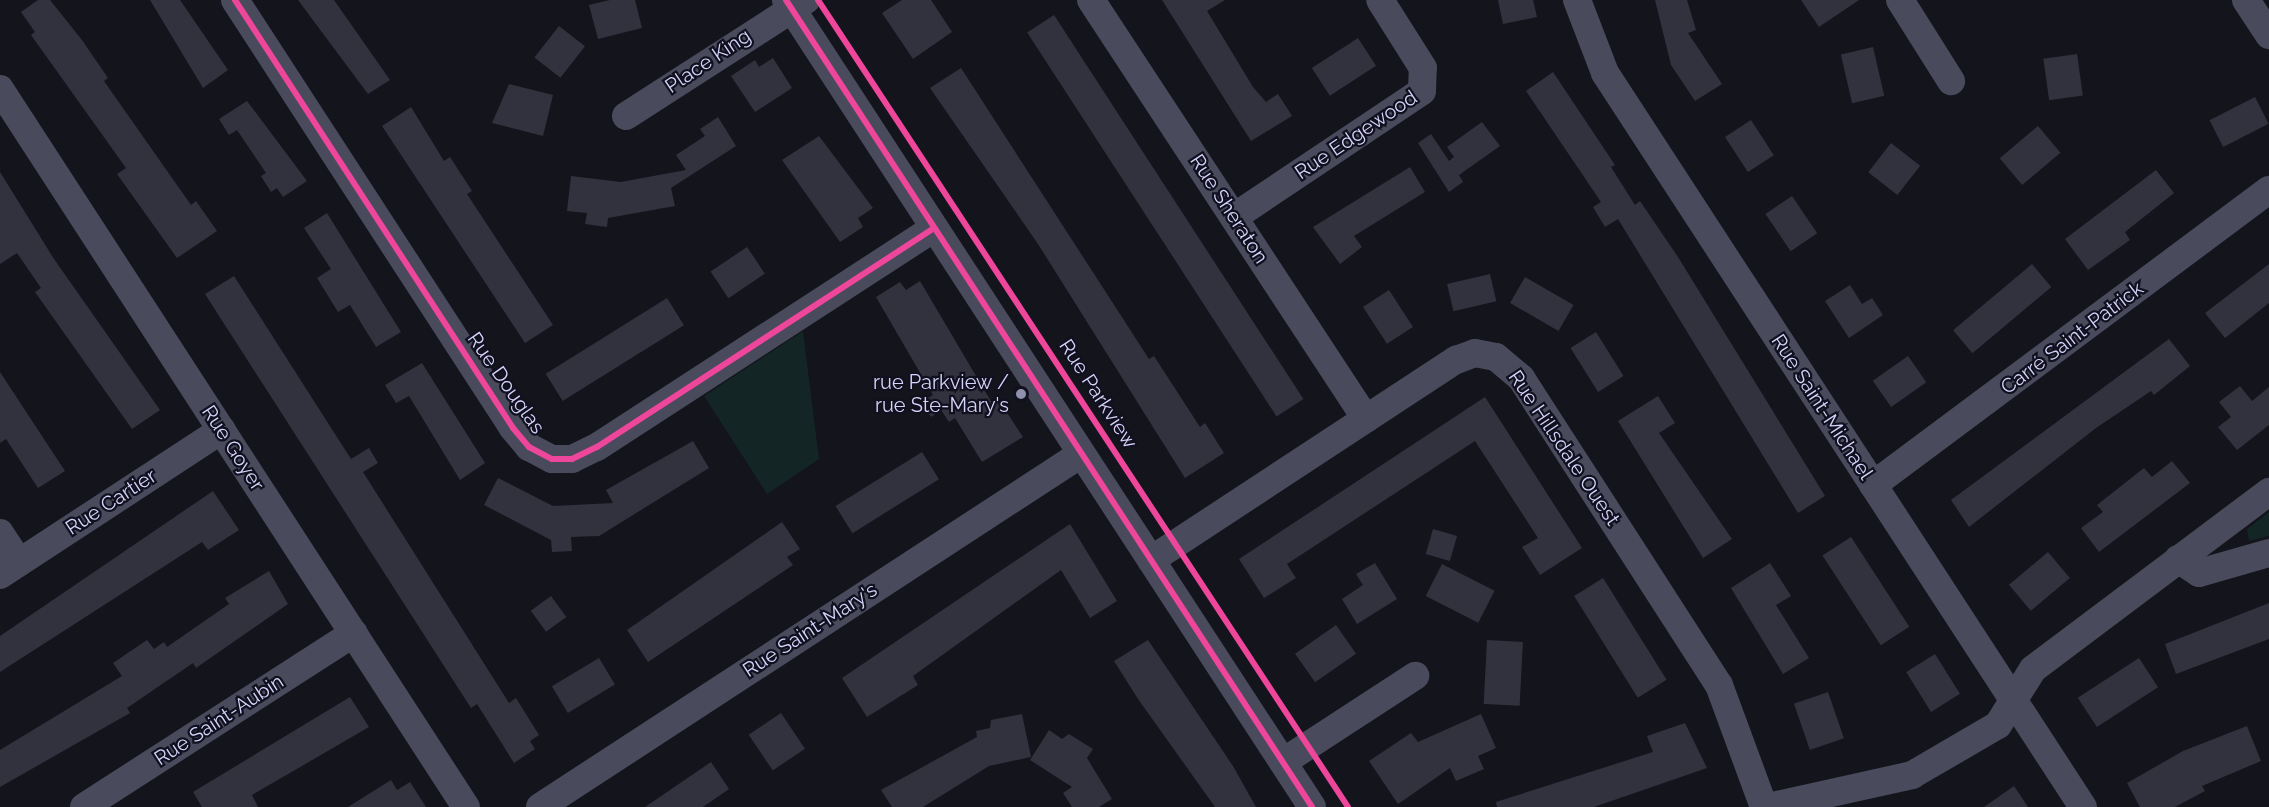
<!DOCTYPE html>
<html>
<head>
<meta charset="utf-8">
<style>
	body { margin:0 }
	#map { position:relative; width:2269px; height:807px; overflow:hidden; background:#14141c; font-family:Raleway,sans-serif }
	div>[style] { position:absolute }
	[style*='--x'] { left:calc(var(--x)*1px); top:calc(var(--y)*1px); width:calc(var(--w)*1px); rotate:calc(var(--a)*1deg) }
	.green>* { inset:0; background:#132525 }
	.building>* { inset:0; background:#32313e; transform-origin:0 0 }
	.minor>* { height:28px; margin:-14px; padding:0 14px; transform-origin:14px; border-radius:14px; background:#494a5b }
	.cycleway>* { height:6px; margin:-3px; padding:0 3px; transform-origin:3px; border-radius:3px; background:#ed469a }
	.dots>* { width:16px; height:16px; translate:-50% -50%; box-sizing:border-box; border:3px solid #11101f; border-radius:50% }
	span { translate:-50% -50%; white-space:nowrap; text-align:center; line-height:1.15; -webkit-text-stroke:4.5px #11101f; paint-order:stroke }
	.street-label { font-size:20px; color:#d5d3f9 }
	.poi-label { font-size:20px; color:#d5d3f9 }
	.right { translate:-100% -50%; text-align:right }
</style>
</head>
<body>
<div id="map">
	<div class="green">
		<div style="clip-path:polygon(803px 331px,819px 459px,767px 494px,704px 396px)"></div>
		<div style="clip-path:polygon(2269px 512px,2269px 536px,2249px 541px,2247px 529px)"></div>
	</div>
	<div class="building">
		<div style="clip-path:polygon(38px 0,50px 0,82px 40px,108px 78px,104px 81px,191px 205px,196px 201px,217px 231px,177px 258px,117px 174px,126px 168px,31px 35px,35px 32px,21px 12px)"></div>
		<div style="clip-path:polygon(150px 0,180px 0,228px 70px,203px 88px)"></div>
		<div style="clip-path:polygon(298px 0,334px 0,390px 80px,368px 94px)"></div>
		<div style="clip-path:polygon(610px 0,635px 0,642px 28px,598px 39px,589px 5px)"></div>
		<div style="clip-path:polygon(902px 0,931px 0,952px 32px,913px 59px,882px 13px)"></div>
		<div style="clip-path:polygon(1162px 0,1225px 0,1207px 11px,1253px 87px,1266px 102px,1278px 94px,1292px 116px,1251px 141px)"></div>
		<div style="clip-path:polygon(1498px 0,1533px 0,1537px 17px,1503px 24px)"></div>
		<div style="clip-path:polygon(1655px 0,1687px 0,1696px 30px,1688px 33px,1722px 84px,1695px 101px,1671px 65px)"></div>
		<div style="clip-path:polygon(1801px 0,1859px 0,1819px 27px)"></div>
		<div style="left:1054px;top:15px;width:458px;height:32px;rotate:57deg"></div>
		<div style="left:559px;top:26px;width:33px;height:40px;rotate:38deg"></div>
		<div style="left:1358px;top:38px;width:33px;height:55px;rotate:57deg"></div>
		<div style="left:1873px;top:47px;width:50px;height:33px;rotate:77deg"></div>
		<div style="left:2077px;top:54px;width:42px;height:34px;rotate:82deg"></div>
		<div style="clip-path:polygon(773px 58px,792px 88px,755px 112px,731px 76px,755px 60px,759px 67px)"></div>
		<div style="clip-path:polygon(961px 68px,1149px 359px,1154px 356px,1200px 427px,1205px 423px,1224px 453px,1185px 478px,1038px 244px,930px 88px)"></div>
		<div style="clip-path:polygon(1553px 72px,1615px 165px,1611px 167px,1635px 205px,1640px 201px,1678px 257px,1825px 496px,1798px 513px,1618px 219px,1605px 227px,1593px 207px,1601px 202px,1526px 91px)"></div>
		<div style="clip-path:polygon(509px 84px,553px 95px,543px 136px,492px 123px)"></div>
		<div style="left:2255px;top:97px;width:30px;height:51px;rotate:63deg"></div>
		<div style="clip-path:polygon(247px 101px,307px 181px,283px 197px,277px 188px,271px 192px,261px 176px,266px 173px,237px 130px,229px 135px,219px 119px)"></div>
		<div style="clip-path:polygon(411px 107px,444px 161px,450px 157px,472px 191px,467px 194px,553px 325px,525px 343px,382px 126px)"></div>
		<div style="clip-path:polygon(718px 117px,736px 146px,671px 188px,675px 206px,608px 218px,607px 227px,585px 224px,587px 213px,567px 211px,571px 176px,621px 182px,686px 170px,676px 155px,705px 136px,700px 129px)"></div>
		<div style="left:1751px;top:120px;width:42px;height:31px;rotate:57deg"></div>
		<div style="clip-path:polygon(1482px 122px,1500px 146px,1459px 175px,1463px 182px,1449px 192px,1418px 143px,1431px 134px,1449px 161px,1454px 157px,1447px 147px)"></div>
		<div style="left:2038px;top:126px;width:35px;height:50px;rotate:50deg"></div>
		<div style="clip-path:polygon(819px 136px,873px 208px,858px 218px,863px 227px,840px 242px,782px 160px)"></div>
		<div style="left:1891px;top:143px;width:37px;height:37px;rotate:38deg"></div>
		<div style="clip-path:polygon(1410px 167px,1425px 192px,1354px 236px,1362px 247px,1340px 264px,1313px 227px)"></div>
		<div style="clip-path:polygon(2156px 170px,2174px 193px,2125px 232px,2130px 240px,2088px 270px,2065px 239px)"></div>
		<div style="clip-path:polygon(0 172px,54px 259px,160px 410px,132px 429px,35px 292px,41px 288px,17px 253px,0 264px)"></div>
		<div style="left:1792px;top:196px;width:45px;height:32px;rotate:56deg"></div>
		<div style="clip-path:polygon(327px 213px,401px 332px,376px 347px,350px 305px,338px 312px,317px 278px,331px 269px,304px 228px)"></div>
		<div style="left:747px;top:247px;width:32px;height:44px;rotate:56deg"></div>
		<div style="left:2032px;top:264px;width:30px;height:103px;rotate:50deg"></div>
		<div style="clip-path:polygon(2269px 264px,2269px 303px,2225px 338px,2205px 313px)"></div>
		<div style="left:1490px;top:274px;width:28px;height:44px;rotate:77deg"></div>
		<div style="clip-path:polygon(234px 276px,351px 459px,369px 448px,378px 463px,363px 472px,509px 703px,516px 698px,539px 735px,530px 741px,535px 749px,514px 763px,477px 704px,471px 708px,205px 294px)"></div>
		<div style="left:1525px;top:277px;width:56px;height:30px;rotate:30deg"></div>
		<div style="clip-path:polygon(920px 281px,992px 403px,998px 399px,1023px 437px,982px 462px,955px 418px,949px 422px,941px 410px,931px 417px,921px 402px,933px 395px,876px 297px,900px 282px,906px 290px)"></div>
		<div style="clip-path:polygon(1850px 285px,1862px 304px,1872px 298px,1883px 315px,1849px 338px,1825px 301px)"></div>
		<div style="left:1389px;top:290px;width:44px;height:31px;rotate:57deg"></div>
		<div style="left:667px;top:298px;width:32px;height:143px;rotate:58deg"></div>
		<div style="left:1596px;top:332px;width:52px;height:30px;rotate:58deg"></div>
		<div style="clip-path:polygon(2169px 339px,2190px 366px,2154px 395px,2151px 391px,2096px 428px,1969px 527px,1951px 500px)"></div>
		<div style="left:1908px;top:356px;width:32px;height:43px;rotate:55deg"></div>
		<div style="clip-path:polygon(422px 363px,485px 463px,460px 480px,409px 396px,396px 403px,385px 385px)"></div>
		<div style="clip-path:polygon(0 372px,65px 471px,38px 488px,6px 439px,0 443px)"></div>
		<div style="clip-path:polygon(2240px 386px,2252px 401px,2269px 387px,2269px 425px,2237px 450px,2218px 427px,2231px 417px,2219px 402px)"></div>
		<div style="clip-path:polygon(1658px 396px,1675px 423px,1659px 433px,1732px 539px,1703px 558px,1618px 421px)"></div>
		<div style="clip-path:polygon(1485px 397px,1582px 548px,1540px 575px,1522px 547px,1538px 538px,1475px 441px,1287px 564px,1296px 578px,1264px 598px,1239px 559px)"></div>
		<div style="clip-path:polygon(693px 441px,709px 468px,599px 536px,571px 537px,572px 551px,552px 552px,551px 540px,484px 505px,498px 478px,553px 506px,613px 503px,606px 490px)"></div>
		<div style="left:922px;top:452px;width:32px;height:102px;rotate:58deg"></div>
		<div style="clip-path:polygon(2172px 461px,2190px 483px,2099px 552px,2081px 528px,2103px 512px,2097px 505px,2144px 468px,2152px 477px)"></div>
		<div style="clip-path:polygon(213px 491px,239px 530px,208px 550px,202px 542px,0 672px,0 636px)"></div>
		<div style="clip-path:polygon(782px 522px,800px 549px,787px 557px,793px 565px,648px 662px,627px 630px)"></div>
		<div style="clip-path:polygon(1070px 524px,1117px 601px,1090px 618px,1061px 570px,913px 676px,918px 685px,867px 717px,842px 678px)"></div>
		<div style="left:1433px;top:529px;width:25px;height:26px;rotate:16deg"></div>
		<div style="left:1851px;top:537px;width:107px;height:34px;rotate:57deg"></div>
		<div style="left:2048px;top:552px;width:34px;height:51px;rotate:50deg"></div>
		<div style="clip-path:polygon(1375px 563px,1397px 599px,1357px 624px,1342px 599px,1363px 585px,1356px 574px)"></div>
		<div style="clip-path:polygon(1770px 563px,1791px 596px,1776px 605px,1809px 658px,1783px 674px,1731px 588px)"></div>
		<div style="left:1442px;top:564px;width:59px;height:36px;rotate:27deg"></div>
		<div style="clip-path:polygon(269px 571px,288px 604px,196px 668px,193px 663px,127px 708px,130px 713px,0 787px,0 750px,122px 676px,113px 663px,147px 640px,154px 649px,164px 642px,167px 647px,229px 604px,225px 598px)"></div>
		<div style="left:1603px;top:578px;width:120px;height:34px;rotate:58deg"></div>
		<div style="left:551px;top:596px;width:26px;height:25px;rotate:54deg"></div>
		<div style="clip-path:polygon(2269px 603px,2269px 639px,2176px 674px,2165px 644px)"></div>
		<div style="left:1336px;top:625px;width:35px;height:50px;rotate:55deg"></div>
		<div style="clip-path:polygon(1148px 640px,1233px 766px,1256px 807px,1215px 807px,1138px 699px,1114px 661px)"></div>
		<div style="left:1487px;top:640px;width:36px;height:64px;rotate:3deg"></div>
		<div style="left:1935px;top:654px;width:47px;height:34px;rotate:58deg"></div>
		<div style="left:599px;top:658px;width:31px;height:55px;rotate:59deg"></div>
		<div style="left:2139px;top:658px;width:35px;height:73px;rotate:57deg"></div>
		<div style="left:1828px;top:692px;width:49px;height:36px;rotate:71deg"></div>
		<div style="clip-path:polygon(350px 697px,369px 727px,252px 795px,258px 807px,202px 807px,193px 792px)"></div>
		<div style="left:781px;top:713px;width:43px;height:39px;rotate:56deg"></div>
		<div style="clip-path:polygon(1022px 714px,1031px 757px,989px 766px,923px 807px,892px 807px,881px 790px,977px 737px,976px 731px,990px 728px,991px 720px)"></div>
		<div style="clip-path:polygon(1481px 714px,1496px 748px,1478px 756px,1484px 769px,1456px 781px,1450px 768px,1398px 804px,1369px 761px,1411px 733px,1418px 742px)"></div>
		<div style="clip-path:polygon(1685px 723px,1707px 768px,1594px 807px,1497px 807px,1496px 802px,1653px 752px,1647px 736px)"></div>
		<div style="clip-path:polygon(2247px 726px,2261px 761px,2202px 786px,2205px 791px,2175px 807px,2140px 807px,2127px 783px,2183px 751px)"></div>
		<div style="clip-path:polygon(1049px 730px,1062px 739px,1069px 734px,1093px 749px,1087px 758px,1112px 799px,1099px 807px,1072px 807px,1063px 793px,1072px 787px,1030px 760px)"></div>
		<div style="clip-path:polygon(711px 762px,729px 789px,703px 807px,645px 807px)"></div>
		<div style="clip-path:polygon(391px 780px,397px 790px,410px 782px,426px 807px,348px 807px)"></div>
		<div style="clip-path:polygon(2014px 786px,2028px 807px,1984px 807px)"></div>
	</div>
	<div class="minor">
		<div style="--x:235;--y:0;--w:510;--a:56.99"></div>
		<div style="--x:513;--y:428;--w:25;--a:50"></div>
		<div style="--x:529;--y:447;--w:26;--a:28"></div>
		<div style="--x:552;--y:459;--w:20;--a:0"></div>
		<div style="--x:572;--y:459;--w:28;--a:-26"></div>
		<div style="--x:597;--y:447;--w:402;--a:-33"></div>
		<div style="--x:786;--y:0;--w:963;--a:56.9"></div>
		<div style="--x:1091;--y:0;--w:501;--a:56.72"></div>
		<div style="--x:1577;--y:0;--w:78;--a:69"></div>
		<div style="--x:1605;--y:73;--w:876;--a:56.93"></div>
		<div style="--x:1900;--y:0;--w:96;--a:57.8"></div>
		<div style="--x:2246;--y:0;--w:42;--a:56.7"></div>
		<div style="--x:0;--y:89;--w:856;--a:57.02"></div>
		<div style="--x:626;--y:116;--w:214;--a:-32.8"></div>
		<div style="--x:1234;--y:217;--w:226;--a:-33.8"></div>
		<div style="--x:1422;--y:91;--w:23;--a:-88"></div>
		<div style="--x:1423;--y:68;--w:80;--a:-122.3"></div>
		<div style="--x:1873;--y:485;--w:494;--a:-36.7"></div>
		<div style="--x:0;--y:533;--w:35;--a:57"></div>
		<div style="--x:2178;--y:559;--w:25;--a:34"></div>
		<div style="--x:2199;--y:573;--w:73;--a:-15.9"></div>
		<div style="--x:1151;--y:560;--w:365;--a:-33.3"></div>
		<div style="--x:1456;--y:360;--w:20;--a:-20"></div>
		<div style="--x:1475;--y:353;--w:21;--a:11"></div>
		<div style="--x:1496;--y:357;--w:33;--a:40"></div>
		<div style="--x:1521;--y:378;--w:365;--a:57.2"></div>
		<div style="--x:1719;--y:685;--w:130;--a:69.8"></div>
		<div style="--x:0;--y:575;--w:265;--a:-33.2"></div>
		<div style="--x:1283;--y:762;--w:158;--a:-33.1"></div>
		<div style="--x:84;--y:807;--w:321;--a:-32.8"></div>
		<div style="--x:540;--y:807;--w:646;--a:-33.12"></div>
		<div style="--x:1768;--y:807;--w:148;--a:-12.5"></div>
		<div style="--x:1912;--y:775;--w:99;--a:-30.2"></div>
		<div style="--x:1998;--y:725;--w:66;--a:-58"></div>
		<div style="--x:2033;--y:669;--w:295;--a:-36.9"></div>
	</div>
	<div class="cycleway">
		<div style="--x:235;--y:0;--w:510;--a:56.99"></div>
		<div style="--x:513;--y:428;--w:25;--a:50"></div>
		<div style="--x:529;--y:447;--w:26;--a:28"></div>
		<div style="--x:552;--y:459;--w:20;--a:0"></div>
		<div style="--x:572;--y:459;--w:28;--a:-26"></div>
		<div style="--x:597;--y:447;--w:402;--a:-33"></div>
		<div style="--x:786;--y:0;--w:963;--a:56.9"></div>
		<div style="--x:818;--y:0;--w:965;--a:56.7"></div>
	</div>
	<div class="dots">
		<div style="left:1021px;top:394px;background:#9190ac"></div>
	</div>
	<div class="street-label">
		<span style="left:708px;top:61px;rotate:-34deg">Place King</span>
		<span style="left:1356px;top:135px;rotate:-34deg">Rue Edgewood</span>
		<span style="left:1229px;top:209px;rotate:57deg">Rue Sheraton</span>
		<span style="left:2072px;top:338px;rotate:-37deg">Carré Saint-Patrick</span>
		<span style="left:506px;top:383px;rotate:55deg">Rue Douglas</span>
		<span style="left:1098px;top:394px;rotate:57deg">Rue Parkview</span>
		<span style="left:1822px;top:407px;rotate:57deg">Rue Saint-Michael</span>
		<span style="left:233px;top:448px;rotate:57deg">Rue Goyer</span>
		<span style="left:1564px;top:448px;rotate:56deg">Rue Hillsdale Ouest</span>
		<span style="left:111px;top:502px;rotate:-33deg">Rue Cartier</span>
		<span style="left:810px;top:630px;rotate:-33deg">Rue Saint-Mary's</span>
		<span style="left:219px;top:720px;rotate:-33deg">Rue Saint-Aubin</span>
	</div>
	<div class="poi-label">
		<span class="right" style="left:1009px;top:394px">rue Parkview /<br>rue Ste-Mary's</span>
	</div>
</div>
</body>
</html>
